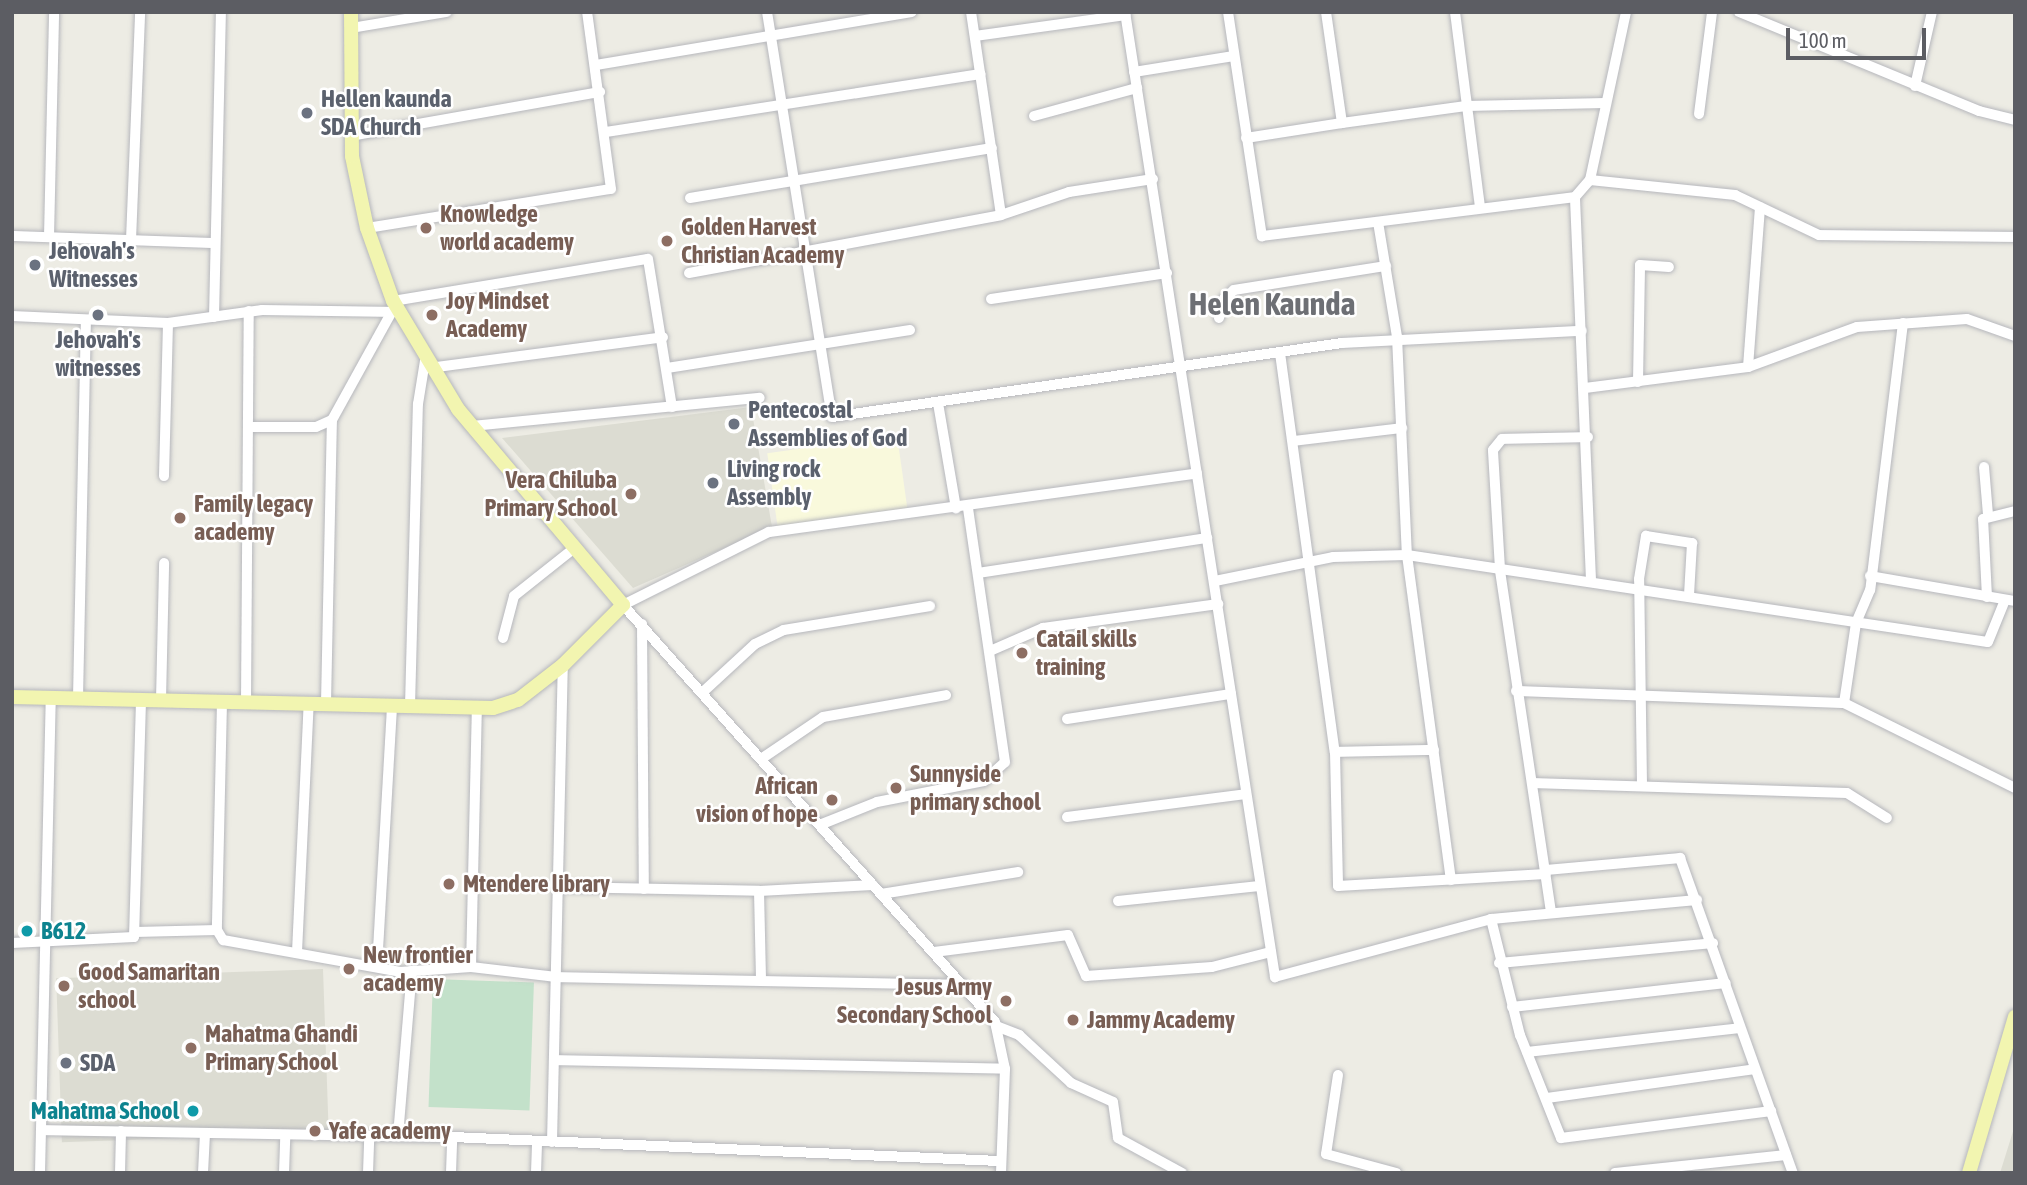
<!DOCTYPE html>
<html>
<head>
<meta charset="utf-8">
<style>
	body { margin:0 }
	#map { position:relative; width:2027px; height:1185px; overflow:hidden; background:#edece4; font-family:"Asap Condensed",sans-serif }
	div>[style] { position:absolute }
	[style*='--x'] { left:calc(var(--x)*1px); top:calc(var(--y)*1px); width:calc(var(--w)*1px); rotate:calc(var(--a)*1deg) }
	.commercial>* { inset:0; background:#f9f9dc; transform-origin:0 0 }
	.education>* { inset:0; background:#dcdcd2; transform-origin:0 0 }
	.green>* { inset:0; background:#c3e1ca; transform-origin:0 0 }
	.roads { filter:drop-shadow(0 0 2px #b6b7bc) drop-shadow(0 0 2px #b6b7bc) }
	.minor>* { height:10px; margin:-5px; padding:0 5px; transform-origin:5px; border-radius:5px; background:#fff }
	.major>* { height:14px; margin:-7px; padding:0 7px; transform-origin:7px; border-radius:7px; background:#f2f5b0 }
	.dots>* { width:19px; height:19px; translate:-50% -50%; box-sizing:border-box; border:4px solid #fff; border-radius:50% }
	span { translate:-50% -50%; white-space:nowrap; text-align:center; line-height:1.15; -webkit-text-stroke:5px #fff; paint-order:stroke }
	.worship-label { font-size:24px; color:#5b616d; font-weight:700 }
	.left { translate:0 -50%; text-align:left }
	.education-label { font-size:24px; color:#785e54; font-weight:700 }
	.right { translate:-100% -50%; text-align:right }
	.culture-label { font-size:24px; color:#0d838f; font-weight:700 }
	.district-label { font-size:32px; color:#6d6f74; font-weight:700 }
	.frame { position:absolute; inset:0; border:14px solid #5c5d63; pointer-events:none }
	.scale { position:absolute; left:1786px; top:28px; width:140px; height:32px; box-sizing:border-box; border:4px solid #5c5d63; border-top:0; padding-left:9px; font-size:21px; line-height:24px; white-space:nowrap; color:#5c5d63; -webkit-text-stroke:5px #fff; paint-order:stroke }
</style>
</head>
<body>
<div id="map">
	<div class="commercial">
		<div style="left:897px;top:435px;width:82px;height:131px;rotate:82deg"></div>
	</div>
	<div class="education">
		<div style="clip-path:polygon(751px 407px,772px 527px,633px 588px,502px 438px)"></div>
		<div style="left:323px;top:969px;width:164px;height:267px;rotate:88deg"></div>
		<div style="clip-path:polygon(2015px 1125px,2015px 1173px,2000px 1173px)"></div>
	</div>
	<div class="green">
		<div style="left:433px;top:979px;width:101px;height:128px;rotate:2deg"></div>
	</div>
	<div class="roads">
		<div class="minor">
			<div style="--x:767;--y:12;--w:410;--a:80.9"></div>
			<div style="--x:832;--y:417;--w:515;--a:-8.26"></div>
			<div style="--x:1342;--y:343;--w:240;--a:-2.9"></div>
			<div style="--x:971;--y:12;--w:205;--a:81.6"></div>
			<div style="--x:1125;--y:12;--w:977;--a:81.16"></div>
			<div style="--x:1275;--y:977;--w:224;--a:-15"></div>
			<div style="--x:1491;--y:919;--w:207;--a:-5.3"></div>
			<div style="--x:1228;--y:12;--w:227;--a:81.4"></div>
			<div style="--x:1262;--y:236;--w:315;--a:-7.1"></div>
			<div style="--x:1455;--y:12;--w:197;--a:82.7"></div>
			<div style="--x:1739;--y:12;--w:260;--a:22.4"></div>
			<div style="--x:1979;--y:111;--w:37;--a:14"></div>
			<div style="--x:351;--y:28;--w:97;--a:-9.5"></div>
			<div style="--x:975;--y:36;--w:152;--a:-7.9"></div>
			<div style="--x:596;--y:65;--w:320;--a:-9.5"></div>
			<div style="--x:1134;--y:72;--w:101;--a:-9.1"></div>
			<div style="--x:1915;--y:86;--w:76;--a:-77.1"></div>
			<div style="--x:1699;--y:114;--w:103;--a:-82.7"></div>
			<div style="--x:1034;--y:116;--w:107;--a:-15.2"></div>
			<div style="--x:1342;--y:123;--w:125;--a:-7.8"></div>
			<div style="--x:1466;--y:106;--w:139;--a:-1.2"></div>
			<div style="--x:606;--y:132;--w:379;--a:-8.8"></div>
			<div style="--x:350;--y:136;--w:254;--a:-10"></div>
			<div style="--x:1246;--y:138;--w:97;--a:-8.9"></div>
			<div style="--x:1342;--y:123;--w:112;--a:-98.2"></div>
			<div style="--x:1590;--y:180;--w:146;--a:5.9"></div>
			<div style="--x:1735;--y:195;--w:93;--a:25.5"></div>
			<div style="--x:1819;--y:235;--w:196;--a:0.6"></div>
			<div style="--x:690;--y:198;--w:306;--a:-9.4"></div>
			<div style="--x:1378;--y:222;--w:117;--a:80.6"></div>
			<div style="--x:1397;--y:337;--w:218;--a:87.4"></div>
			<div style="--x:1407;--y:555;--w:328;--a:82.3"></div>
			<div style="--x:367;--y:228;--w:247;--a:-9.1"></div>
			<div style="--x:611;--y:189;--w:179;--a:-97.7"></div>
			<div style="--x:12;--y:236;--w:202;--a:2"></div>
			<div style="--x:49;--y:237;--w:225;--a:-88.7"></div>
			<div style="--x:131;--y:240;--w:228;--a:-87.7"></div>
			<div style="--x:689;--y:273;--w:317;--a:-10.5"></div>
			<div style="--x:1001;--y:215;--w:72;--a:-18.7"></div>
			<div style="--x:1069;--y:192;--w:85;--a:-8.8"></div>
			<div style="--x:991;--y:299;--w:178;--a:-8.4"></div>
			<div style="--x:393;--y:301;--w:258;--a:-9.4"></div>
			<div style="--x:648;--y:259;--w:150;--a:80.8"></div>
			<div style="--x:12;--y:316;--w:156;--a:2.6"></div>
			<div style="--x:168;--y:323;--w:95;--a:-7.9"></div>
			<div style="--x:262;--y:310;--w:136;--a:0.8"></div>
			<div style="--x:214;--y:317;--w:305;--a:-88.7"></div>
			<div style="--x:1219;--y:318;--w:20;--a:-75"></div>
			<div style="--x:1224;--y:299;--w:13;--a:-42"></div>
			<div style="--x:1234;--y:290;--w:154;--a:-9"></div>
			<div style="--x:1903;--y:323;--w:269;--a:97"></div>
			<div style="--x:1870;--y:590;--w:36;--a:113"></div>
			<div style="--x:1856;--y:623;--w:81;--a:98.5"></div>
			<div style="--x:1844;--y:703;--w:191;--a:26.4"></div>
			<div style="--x:1280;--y:353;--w:403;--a:82.2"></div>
			<div style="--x:1335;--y:752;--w:134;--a:88.7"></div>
			<div style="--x:1338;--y:886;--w:208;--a:-3.3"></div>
			<div style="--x:1748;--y:367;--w:160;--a:-85.7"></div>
			<div style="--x:429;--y:368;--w:236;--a:-7.5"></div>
			<div style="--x:667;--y:368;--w:246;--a:-8.9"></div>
			<div style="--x:1638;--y:382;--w:117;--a:-89"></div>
			<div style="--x:1640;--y:265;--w:29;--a:4"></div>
			<div style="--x:1585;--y:388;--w:164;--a:-7.3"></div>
			<div style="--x:1748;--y:367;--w:116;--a:-20.2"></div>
			<div style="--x:1857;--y:327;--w:110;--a:-4.2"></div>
			<div style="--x:1967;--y:319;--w:51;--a:19.5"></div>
			<div style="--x:938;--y:403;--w:107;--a:80.3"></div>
			<div style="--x:472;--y:426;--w:289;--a:-5.6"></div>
			<div style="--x:250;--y:427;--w:66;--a:0"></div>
			<div style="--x:316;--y:427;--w:17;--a:-24"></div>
			<div style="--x:332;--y:420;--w:122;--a:-61.1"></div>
			<div style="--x:1293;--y:441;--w:110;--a:-6.8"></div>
			<div style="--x:1984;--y:467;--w:48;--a:85.2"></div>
			<div style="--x:164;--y:476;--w:153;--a:-88.5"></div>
			<div style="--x:978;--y:573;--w:232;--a:-8.7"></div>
			<div style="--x:1870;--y:576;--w:147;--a:9.8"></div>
			<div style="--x:1591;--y:580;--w:383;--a:-92.4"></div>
			<div style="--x:1575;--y:197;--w:23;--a:-49"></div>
			<div style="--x:1590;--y:180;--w:172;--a:-77.9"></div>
			<div style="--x:1215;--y:581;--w:120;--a:-11.5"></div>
			<div style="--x:1333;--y:557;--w:74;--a:-1.5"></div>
			<div style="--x:1407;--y:555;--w:587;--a:8.52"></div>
			<div style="--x:1988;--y:642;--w:45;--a:-68"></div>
			<div style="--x:1987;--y:597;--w:78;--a:-92.9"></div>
			<div style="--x:1983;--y:519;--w:33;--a:-14"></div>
			<div style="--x:642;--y:624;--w:265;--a:89.6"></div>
			<div style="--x:503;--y:638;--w:43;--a:-75.3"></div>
			<div style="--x:514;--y:596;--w:75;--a:-38.5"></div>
			<div style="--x:990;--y:651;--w:58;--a:-23.5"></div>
			<div style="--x:1043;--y:628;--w:177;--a:-7.8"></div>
			<div style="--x:704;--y:691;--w:69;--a:-42.7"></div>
			<div style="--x:755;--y:644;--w:32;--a:-26"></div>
			<div style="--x:784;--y:630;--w:148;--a:-9.3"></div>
			<div style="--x:1516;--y:691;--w:328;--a:2.1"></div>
			<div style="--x:78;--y:698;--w:378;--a:-88.8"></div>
			<div style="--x:161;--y:700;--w:137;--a:-88.7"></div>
			<div style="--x:222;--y:702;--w:228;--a:91.3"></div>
			<div style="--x:217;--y:930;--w:12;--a:59"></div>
			<div style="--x:223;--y:940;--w:180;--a:10.2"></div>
			<div style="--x:400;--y:972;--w:71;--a:-4"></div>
			<div style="--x:471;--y:967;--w:86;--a:6.7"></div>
			<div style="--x:556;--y:977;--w:408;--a:1.1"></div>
			<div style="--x:246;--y:702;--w:391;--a:-89.6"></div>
			<div style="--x:326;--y:703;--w:283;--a:-88.8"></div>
			<div style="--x:410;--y:706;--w:302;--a:-88.5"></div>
			<div style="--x:418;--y:404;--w:44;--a:-80.8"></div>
			<div style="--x:1067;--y:719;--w:166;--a:-8.7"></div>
			<div style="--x:1335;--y:752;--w:99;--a:-1.2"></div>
			<div style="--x:764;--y:757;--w:71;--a:-34.1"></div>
			<div style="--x:823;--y:717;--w:125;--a:-10.1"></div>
			<div style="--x:1532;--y:783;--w:315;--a:1.8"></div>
			<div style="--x:1847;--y:793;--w:47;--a:32"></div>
			<div style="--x:1642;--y:785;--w:206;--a:-90.8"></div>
			<div style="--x:1639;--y:579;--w:44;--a:-80.8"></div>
			<div style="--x:1646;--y:536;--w:47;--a:8.7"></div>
			<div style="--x:1692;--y:543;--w:52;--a:93.3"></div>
			<div style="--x:1067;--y:817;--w:180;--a:-7.3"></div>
			<div style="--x:822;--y:824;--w:59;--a:-21.8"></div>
			<div style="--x:877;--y:802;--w:109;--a:-11.1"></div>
			<div style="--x:984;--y:781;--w:28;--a:-42"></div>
			<div style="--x:1005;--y:762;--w:258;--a:-98.3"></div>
			<div style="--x:1546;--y:870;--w:135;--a:-5.1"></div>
			<div style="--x:1680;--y:858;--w:335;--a:70.3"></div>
			<div style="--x:559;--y:887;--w:200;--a:1.1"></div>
			<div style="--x:759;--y:891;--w:114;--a:-3"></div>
			<div style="--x:759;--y:891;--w:90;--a:88.7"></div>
			<div style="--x:881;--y:894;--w:139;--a:-9.1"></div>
			<div style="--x:1118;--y:901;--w:142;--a:-6.1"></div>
			<div style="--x:1551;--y:912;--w:347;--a:-98.5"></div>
			<div style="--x:1500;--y:569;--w:119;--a:-93.4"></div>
			<div style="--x:1493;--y:450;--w:14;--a:-51"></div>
			<div style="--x:1502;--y:439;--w:86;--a:-1.3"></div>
			<div style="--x:1491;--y:919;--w:120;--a:76"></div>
			<div style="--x:1520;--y:1035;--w:111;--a:68.3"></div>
			<div style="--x:1561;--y:1138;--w:212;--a:-7.3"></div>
			<div style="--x:135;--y:932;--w:82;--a:-1.4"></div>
			<div style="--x:12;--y:943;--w:122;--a:-2.8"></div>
			<div style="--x:134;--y:937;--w:237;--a:-88.3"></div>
			<div style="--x:297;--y:952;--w:250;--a:-87.3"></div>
			<div style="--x:934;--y:952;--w:135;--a:-7.2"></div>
			<div style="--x:1068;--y:935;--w:45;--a:66.3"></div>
			<div style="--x:1086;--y:976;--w:126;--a:-4.1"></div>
			<div style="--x:1212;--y:967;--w:61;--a:-14.3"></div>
			<div style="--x:1499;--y:963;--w:215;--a:-5.3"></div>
			<div style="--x:377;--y:967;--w:262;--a:-86.7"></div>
			<div style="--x:471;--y:967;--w:258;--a:-88.7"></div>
			<div style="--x:1512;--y:1007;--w:215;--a:-6.4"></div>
			<div style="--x:996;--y:1026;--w:25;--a:21"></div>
			<div style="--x:1019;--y:1035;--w:71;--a:42.7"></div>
			<div style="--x:1071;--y:1083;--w:46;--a:24.3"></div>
			<div style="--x:1113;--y:1102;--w:36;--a:82"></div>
			<div style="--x:1118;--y:1138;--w:73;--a:28.7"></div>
			<div style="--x:1527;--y:1052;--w:214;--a:-6.4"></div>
			<div style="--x:554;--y:1060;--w:451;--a:1.1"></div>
			<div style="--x:1338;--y:1075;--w:80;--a:98.6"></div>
			<div style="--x:1326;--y:1154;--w:73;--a:15.2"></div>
			<div style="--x:1547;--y:1098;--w:210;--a:-7.9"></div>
			<div style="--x:41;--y:1130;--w:411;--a:1"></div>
			<div style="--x:452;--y:1137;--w:549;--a:2.51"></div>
			<div style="--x:398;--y:1136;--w:166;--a:-85.2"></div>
			<div style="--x:552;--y:1142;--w:477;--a:-88.7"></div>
			<div style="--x:40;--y:1173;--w:476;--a:-88.7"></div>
			<div style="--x:120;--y:1173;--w:42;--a:-88.6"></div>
			<div style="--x:203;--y:1173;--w:40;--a:-87.1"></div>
			<div style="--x:284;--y:1173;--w:38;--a:-88"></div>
			<div style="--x:368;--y:1173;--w:34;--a:-88"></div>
			<div style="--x:451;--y:1173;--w:36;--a:-88"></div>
			<div style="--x:536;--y:1173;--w:32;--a:-88"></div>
			<div style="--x:1001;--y:1173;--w:104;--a:-87.8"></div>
			<div style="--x:1005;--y:1069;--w:48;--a:-102"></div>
			<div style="--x:995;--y:1022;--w:559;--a:-131.74"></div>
			<div style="--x:623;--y:605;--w:163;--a:-26.6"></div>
			<div style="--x:769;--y:532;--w:432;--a:-7.8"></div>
			<div style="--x:1615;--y:1173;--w:172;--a:-6"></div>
		</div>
		<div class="major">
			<div style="--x:12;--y:697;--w:481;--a:1.3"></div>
			<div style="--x:493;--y:708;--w:26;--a:-18"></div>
			<div style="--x:518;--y:700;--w:57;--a:-37.9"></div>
			<div style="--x:563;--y:665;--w:85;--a:-45"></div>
			<div style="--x:623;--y:605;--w:256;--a:-130.1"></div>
			<div style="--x:458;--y:409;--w:126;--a:-121"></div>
			<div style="--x:393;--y:301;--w:77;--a:-109.6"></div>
			<div style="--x:367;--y:228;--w:74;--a:-101.8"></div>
			<div style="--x:352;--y:156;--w:144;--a:-90.4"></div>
			<div style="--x:1969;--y:1173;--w:163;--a:-73.6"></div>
		</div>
	</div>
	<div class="dots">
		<div style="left:307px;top:113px;background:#6b7280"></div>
		<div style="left:426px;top:228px;background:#8d6e63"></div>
		<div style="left:667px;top:241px;background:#8d6e63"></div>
		<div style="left:35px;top:265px;background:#6b7280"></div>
		<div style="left:98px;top:315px;background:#6b7280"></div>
		<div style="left:432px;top:315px;background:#8d6e63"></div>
		<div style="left:734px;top:424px;background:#6b7280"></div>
		<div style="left:713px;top:483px;background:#6b7280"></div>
		<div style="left:631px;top:494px;background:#8d6e63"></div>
		<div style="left:180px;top:518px;background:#8d6e63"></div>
		<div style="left:1022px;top:653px;background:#8d6e63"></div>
		<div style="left:896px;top:788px;background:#8d6e63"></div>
		<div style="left:832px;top:800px;background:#8d6e63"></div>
		<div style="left:449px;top:884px;background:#8d6e63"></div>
		<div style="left:27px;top:931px;background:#0f9aa8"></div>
		<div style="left:349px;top:969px;background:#8d6e63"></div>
		<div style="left:64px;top:986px;background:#8d6e63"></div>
		<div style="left:1006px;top:1001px;background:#8d6e63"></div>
		<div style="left:1073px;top:1020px;background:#8d6e63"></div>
		<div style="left:191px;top:1048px;background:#8d6e63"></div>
		<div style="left:66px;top:1063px;background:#6b7280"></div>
		<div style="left:193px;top:1111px;background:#0f9aa8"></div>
		<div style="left:315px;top:1131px;background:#8d6e63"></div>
	</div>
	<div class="worship-label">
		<span class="left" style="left:321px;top:113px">Hellen kaunda<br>SDA Church</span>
		<span class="left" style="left:49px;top:265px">Jehovah's<br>Witnesses</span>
		<span style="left:98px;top:354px">Jehovah's<br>witnesses</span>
		<span class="left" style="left:748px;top:424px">Pentecostal<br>Assemblies of God</span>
		<span class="left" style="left:727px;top:483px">Living rock<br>Assembly</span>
		<span class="left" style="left:80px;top:1063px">SDA</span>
	</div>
	<div class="education-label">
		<span class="left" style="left:440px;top:228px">Knowledge<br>world academy</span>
		<span class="left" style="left:681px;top:241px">Golden Harvest<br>Christian Academy</span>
		<span class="left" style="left:446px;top:315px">Joy Mindset<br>Academy</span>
		<span class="right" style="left:617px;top:494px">Vera Chiluba<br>Primary School</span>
		<span class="left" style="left:194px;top:518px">Family legacy<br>academy</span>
		<span class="left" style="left:1036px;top:653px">Catail skills<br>training</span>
		<span class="left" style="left:910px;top:788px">Sunnyside<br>primary school</span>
		<span class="right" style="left:818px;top:800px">African<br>vision of hope</span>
		<span class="left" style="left:463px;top:884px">Mtendere library</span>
		<span class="left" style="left:363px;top:969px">New frontier<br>academy</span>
		<span class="left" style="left:78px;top:986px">Good Samaritan<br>school</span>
		<span class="right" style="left:992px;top:1001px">Jesus Army<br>Secondary School</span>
		<span class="left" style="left:1087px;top:1020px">Jammy Academy</span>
		<span class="left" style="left:205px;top:1048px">Mahatma Ghandi<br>Primary School</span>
		<span class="left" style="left:329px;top:1131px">Yafe academy</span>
	</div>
	<div class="culture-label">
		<span class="left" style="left:41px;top:931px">B612</span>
		<span class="right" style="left:179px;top:1111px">Mahatma School</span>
	</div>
	<div class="district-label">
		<span style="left:1272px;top:304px">Helen Kaunda</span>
	</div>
	<div class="frame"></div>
	<div class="scale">100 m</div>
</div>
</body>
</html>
